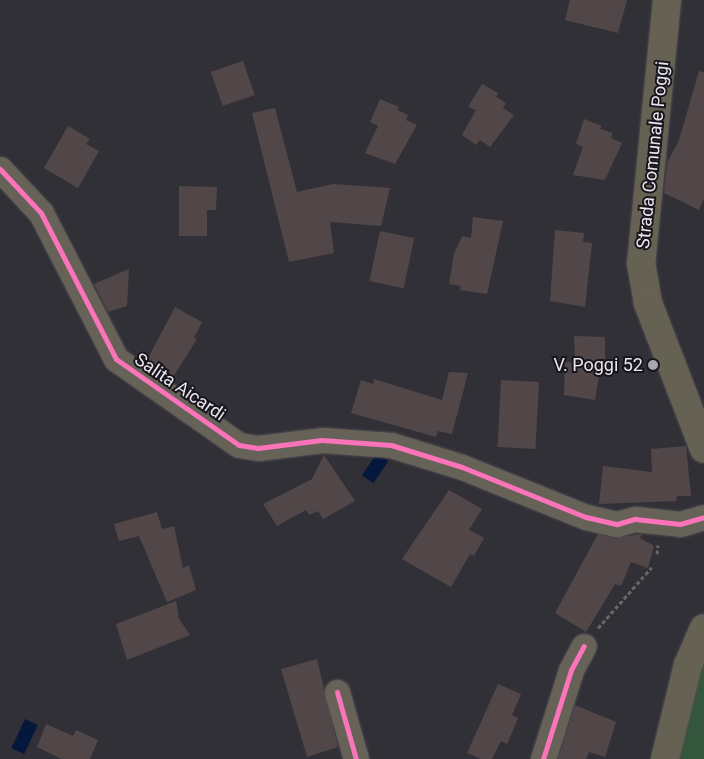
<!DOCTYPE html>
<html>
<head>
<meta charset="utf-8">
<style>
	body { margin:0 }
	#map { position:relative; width:704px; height:759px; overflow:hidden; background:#323037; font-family:Roboto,sans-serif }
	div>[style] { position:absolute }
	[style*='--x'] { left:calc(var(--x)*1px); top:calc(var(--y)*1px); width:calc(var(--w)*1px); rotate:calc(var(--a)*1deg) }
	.green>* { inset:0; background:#34563d }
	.water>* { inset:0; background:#04173c; transform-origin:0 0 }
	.building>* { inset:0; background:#514748; transform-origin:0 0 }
	.path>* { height:3px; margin-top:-1.5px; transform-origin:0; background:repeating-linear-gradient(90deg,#6a6762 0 4px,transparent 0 6.5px) }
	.roads { filter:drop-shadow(0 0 1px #504e53) drop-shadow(0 0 1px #504e53) }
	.street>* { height:25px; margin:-12.5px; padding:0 12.5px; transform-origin:12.5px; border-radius:12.5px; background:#666258 }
	.secondary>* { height:28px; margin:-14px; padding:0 14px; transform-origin:14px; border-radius:14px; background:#666253 }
	.cycleway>* { height:5px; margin:-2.5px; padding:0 2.5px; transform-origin:2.5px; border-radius:2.5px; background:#fb73b8 }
	.dots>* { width:14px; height:14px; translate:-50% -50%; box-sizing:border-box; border:2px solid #18161c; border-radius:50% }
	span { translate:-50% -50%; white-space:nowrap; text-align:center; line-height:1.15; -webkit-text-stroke:4px #18161c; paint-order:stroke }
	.street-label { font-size:18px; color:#e8e5ee }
	.poi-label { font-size:18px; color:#e8e5ee }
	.right { translate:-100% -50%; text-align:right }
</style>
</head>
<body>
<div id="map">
	<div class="green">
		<div style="clip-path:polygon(704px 646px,704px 759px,672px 759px)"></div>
	</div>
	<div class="water">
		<div style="left:377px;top:453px;width:14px;height:27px;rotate:34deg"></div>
		<div style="left:25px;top:719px;width:14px;height:32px;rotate:25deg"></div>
	</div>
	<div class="building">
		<div style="clip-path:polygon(570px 0,627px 0,618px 33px,565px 20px)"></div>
		<div style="left:243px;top:61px;width:36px;height:34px;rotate:71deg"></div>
		<div style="clip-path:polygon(699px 71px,704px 72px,704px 198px,699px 210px,664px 193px,667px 163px,679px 140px)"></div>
		<div style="clip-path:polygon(482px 84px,498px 93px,496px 97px,506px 103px,503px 108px,514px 115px,490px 147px,480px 140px,476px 145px,462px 135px,476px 110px,468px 107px)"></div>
		<div style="clip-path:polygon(380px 99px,399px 107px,397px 110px,408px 115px,406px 120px,417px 125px,395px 164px,365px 153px,378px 126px,370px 122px)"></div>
		<div style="clip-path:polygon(275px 108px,297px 192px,333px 184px,390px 188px,381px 226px,330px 222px,334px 253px,289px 262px,252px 113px)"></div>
		<div style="clip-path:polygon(584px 119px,602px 126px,600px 129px,613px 133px,611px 138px,622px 143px,605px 180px,573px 175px,583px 147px,576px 144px)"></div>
		<div style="clip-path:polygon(68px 126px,90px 139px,86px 144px,99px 151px,78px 188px,44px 168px)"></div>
		<div style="clip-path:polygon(179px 186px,217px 187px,216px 210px,207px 210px,207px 236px,179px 236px)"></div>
		<div style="clip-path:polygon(473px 217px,503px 221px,487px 294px,460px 290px,461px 286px,449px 284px,454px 254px,462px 236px,471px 238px)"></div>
		<div style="clip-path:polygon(555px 230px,584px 233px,583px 242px,592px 243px,585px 307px,550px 301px)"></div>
		<div style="left:380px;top:231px;width:35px;height:51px;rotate:12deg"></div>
		<div style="clip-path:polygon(129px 269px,127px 306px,108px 312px,94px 284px)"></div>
		<div style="clip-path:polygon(175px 307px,202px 322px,194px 338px,197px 339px,173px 377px,146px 362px)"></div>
		<div style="clip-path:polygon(574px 336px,605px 337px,605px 370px,600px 369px,595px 400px,564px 395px,565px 362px,575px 363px)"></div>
		<div style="clip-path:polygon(449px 372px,468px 373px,452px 434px,438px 431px,436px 437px,351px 413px,361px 380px,373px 384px,374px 379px,442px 400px)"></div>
		<div style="left:501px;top:380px;width:38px;height:67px;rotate:3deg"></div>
		<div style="clip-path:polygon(686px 446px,691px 496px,677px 496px,676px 501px,599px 504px,603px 466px,652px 472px,651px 449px)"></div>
		<div style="clip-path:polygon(324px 455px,355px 501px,323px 519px,318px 511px,309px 515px,306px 510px,277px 526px,263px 504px,312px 479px)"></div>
		<div style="clip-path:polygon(449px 490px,482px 509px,469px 530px,484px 538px,474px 556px,470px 554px,451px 587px,402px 559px)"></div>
		<div style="clip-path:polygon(157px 512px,162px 529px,174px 526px,183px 568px,189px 565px,196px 590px,167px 602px,139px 536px,119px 541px,114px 524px)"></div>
		<div style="clip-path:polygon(598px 534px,614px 538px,642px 534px,640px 538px,654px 546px,648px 568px,631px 562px,621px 586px,615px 584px,586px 632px,555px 613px)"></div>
		<div style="clip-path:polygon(176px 601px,179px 619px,190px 635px,127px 660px,116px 624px)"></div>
		<div style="clip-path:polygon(317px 659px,338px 747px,307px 757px,281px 669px)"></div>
		<div style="clip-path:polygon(498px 684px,521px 694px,512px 715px,518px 718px,507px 744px,501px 741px,492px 759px,481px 759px,467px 753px)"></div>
		<div style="clip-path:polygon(575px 705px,616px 722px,605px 757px,589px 752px,586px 759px,558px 759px)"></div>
		<div style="clip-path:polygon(46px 724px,73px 736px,76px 730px,98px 740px,90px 759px,62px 759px,37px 747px)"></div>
	</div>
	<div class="path">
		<div style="--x:657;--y:554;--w:9;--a:-84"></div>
		<div style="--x:598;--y:628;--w:81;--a:-48.5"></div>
	</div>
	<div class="roads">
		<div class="street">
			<div style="--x:0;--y:169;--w:60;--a:47"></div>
			<div style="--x:41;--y:213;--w:164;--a:62.8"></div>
			<div style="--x:116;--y:359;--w:150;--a:35"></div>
			<div style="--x:239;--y:445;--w:19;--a:9"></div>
			<div style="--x:258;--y:448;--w:64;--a:-7.1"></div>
			<div style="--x:322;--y:440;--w:69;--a:4.1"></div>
			<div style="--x:391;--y:445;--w:74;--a:17.2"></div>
			<div style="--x:462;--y:467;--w:134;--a:22"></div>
			<div style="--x:586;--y:517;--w:32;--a:13"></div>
			<div style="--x:617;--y:524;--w:19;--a:-16"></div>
			<div style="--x:635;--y:519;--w:45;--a:6.3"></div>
			<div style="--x:680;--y:524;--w:25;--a:-16"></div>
			<div style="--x:337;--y:692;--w:70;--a:74.2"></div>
			<div style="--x:543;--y:759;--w:93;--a:-72.5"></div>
			<div style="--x:571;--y:670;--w:27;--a:-62"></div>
		</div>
		<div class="secondary">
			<div style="--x:667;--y:0;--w:264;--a:95.6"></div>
			<div style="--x:641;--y:263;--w:41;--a:80.1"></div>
			<div style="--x:648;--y:303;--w:156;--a:69"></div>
			<div style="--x:665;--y:759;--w:97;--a:-76.3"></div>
			<div style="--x:688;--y:665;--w:40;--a:-66.6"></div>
		</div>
	</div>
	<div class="cycleway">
		<div style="--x:0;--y:169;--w:60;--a:47"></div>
		<div style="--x:41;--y:213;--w:164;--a:62.8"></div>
		<div style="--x:116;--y:359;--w:150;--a:35"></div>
		<div style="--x:239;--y:445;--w:19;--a:9"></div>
		<div style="--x:258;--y:448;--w:64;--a:-7.1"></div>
		<div style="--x:322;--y:440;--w:69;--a:4.1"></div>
		<div style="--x:391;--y:445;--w:74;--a:17.2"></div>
		<div style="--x:462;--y:467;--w:134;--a:22"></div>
		<div style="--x:586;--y:517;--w:32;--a:13"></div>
		<div style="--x:617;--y:524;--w:19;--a:-16"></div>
		<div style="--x:635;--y:519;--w:45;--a:6.3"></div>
		<div style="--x:680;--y:524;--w:25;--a:-16"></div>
		<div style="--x:337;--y:692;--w:70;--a:74.2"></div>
		<div style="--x:543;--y:759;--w:93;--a:-72.5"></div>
		<div style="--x:571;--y:670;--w:27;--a:-62"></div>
	</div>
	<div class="dots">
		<div style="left:653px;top:365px;background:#a8a6ae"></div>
	</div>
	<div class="street-label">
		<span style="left:653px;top:155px;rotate:-84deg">Strada Comunale Poggi</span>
		<span style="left:180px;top:387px;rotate:34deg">Salita Aicardi</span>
	</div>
	<div class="poi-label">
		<span class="right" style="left:643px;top:365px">V. Poggi 52</span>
	</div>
</div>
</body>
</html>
